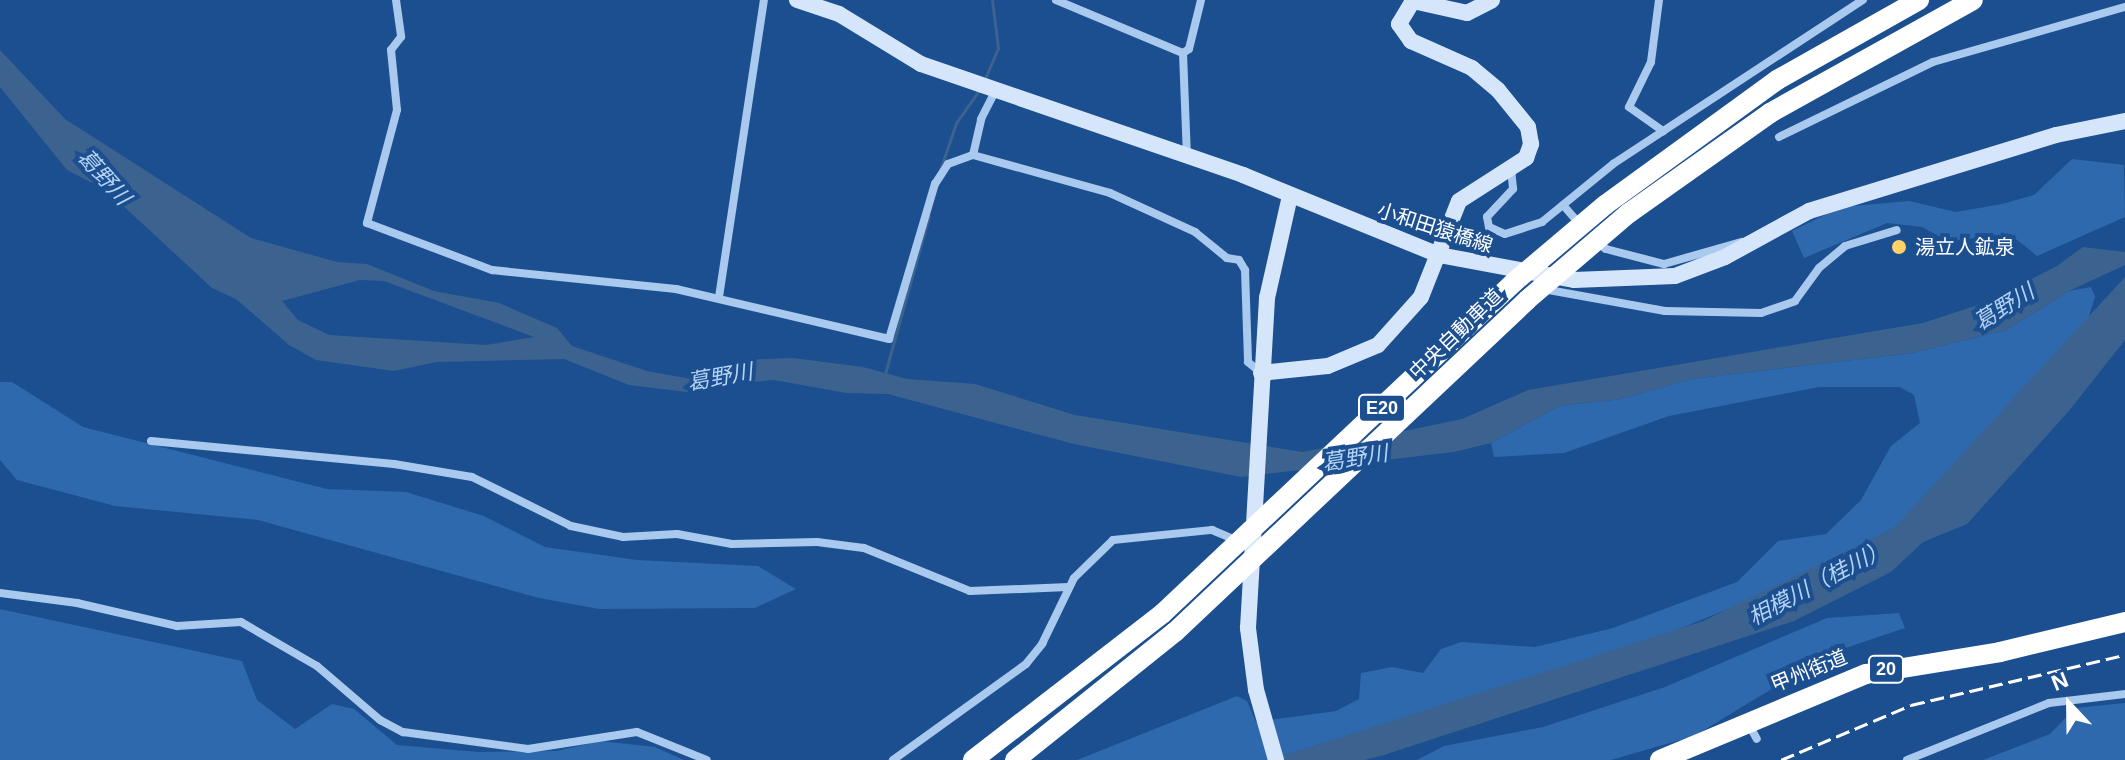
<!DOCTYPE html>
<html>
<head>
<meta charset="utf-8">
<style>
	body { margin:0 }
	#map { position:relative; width:2125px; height:760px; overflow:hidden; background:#1b4f8f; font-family:Arial,"Noto Sans JP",sans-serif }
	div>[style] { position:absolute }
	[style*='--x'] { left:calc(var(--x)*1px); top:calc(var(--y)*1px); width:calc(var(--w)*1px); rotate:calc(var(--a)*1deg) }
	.green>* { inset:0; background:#2e69ad }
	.water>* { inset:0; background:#3c6290 }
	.stream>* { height:3px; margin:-1.5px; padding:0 1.5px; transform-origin:1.5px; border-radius:1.5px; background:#3c6290 }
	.street>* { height:8px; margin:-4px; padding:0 4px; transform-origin:4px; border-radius:4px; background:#a9c9ee }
	.secondary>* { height:16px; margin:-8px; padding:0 8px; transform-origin:8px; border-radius:8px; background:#d6e6fa }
	.highway>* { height:20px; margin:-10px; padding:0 10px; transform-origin:10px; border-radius:10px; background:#fff }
	.rail>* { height:3px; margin-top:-1.5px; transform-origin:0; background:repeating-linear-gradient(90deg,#fff 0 14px,transparent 0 20px) }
	.highway-bridge>* { height:20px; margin:-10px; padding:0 10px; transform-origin:10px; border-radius:10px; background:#fff }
	.dots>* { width:22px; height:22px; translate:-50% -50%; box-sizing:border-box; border:4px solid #1b4f8f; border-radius:50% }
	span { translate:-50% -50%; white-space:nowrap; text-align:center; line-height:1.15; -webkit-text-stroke:8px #1b4f8f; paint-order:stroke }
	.shield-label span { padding:2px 6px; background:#1b4f8f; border:2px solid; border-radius:6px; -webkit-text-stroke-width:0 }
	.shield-label { font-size:18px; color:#fff; font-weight:700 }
	.street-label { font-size:20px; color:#fff }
	.poi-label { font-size:20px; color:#fff }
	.left { translate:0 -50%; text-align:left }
	.water-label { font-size:22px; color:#b5d3f5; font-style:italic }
	.north { position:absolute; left:2029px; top:664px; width:80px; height:80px; -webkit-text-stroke:6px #1b4f8f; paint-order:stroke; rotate:338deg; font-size:22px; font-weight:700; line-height:32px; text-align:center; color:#fff }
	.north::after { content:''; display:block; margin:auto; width:28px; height:36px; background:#fff; clip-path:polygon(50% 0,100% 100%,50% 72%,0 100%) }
</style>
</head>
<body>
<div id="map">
	<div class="green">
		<div style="clip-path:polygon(2072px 159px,2124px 165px,2125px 217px,2037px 256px,2011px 235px,1948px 241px,1922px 227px,1887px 223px,1804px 258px,1792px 231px,1841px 207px,1909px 201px,1956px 212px,2002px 204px,2034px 195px)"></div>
		<div style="clip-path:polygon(2091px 287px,2095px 297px,2088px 319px,1926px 498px,1894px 528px,1763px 595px,1654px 639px,1270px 760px,1077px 760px,1237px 696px,1247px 701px,1256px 722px,1336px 711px,1359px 699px,1361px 673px,1392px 667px,1423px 673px,1441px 649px,1461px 642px,1535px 647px,1613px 628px,1737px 582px,1778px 541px,1826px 534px,1861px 500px,1891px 446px,1920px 423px,1914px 395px,1900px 387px,1819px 387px,1669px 416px,1564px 453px,1494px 457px,1491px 443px,1559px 406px,1621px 399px,1691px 379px,1912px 353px,2006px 330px,2069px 291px)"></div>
		<div style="clip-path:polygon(0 382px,12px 382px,83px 427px,327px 489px,406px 492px,484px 516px,545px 547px,637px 560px,758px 566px,796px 589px,755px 608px,599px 609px,539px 598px,258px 520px,115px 506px,17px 480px,0 460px)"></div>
		<div style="clip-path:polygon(0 609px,242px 661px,257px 700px,295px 729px,332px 704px,354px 709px,397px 745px,479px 752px,557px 751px,601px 741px,655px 747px,684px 760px,0 760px)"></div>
		<div style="clip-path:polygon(1899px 613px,1905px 628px,1831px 653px,1694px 736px,1611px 760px,1417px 760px,1444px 746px,1543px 727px,1665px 687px,1827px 618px)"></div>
		<div style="clip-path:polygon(2125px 703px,2125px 760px,1983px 760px,2050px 734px,2075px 708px)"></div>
	</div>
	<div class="water">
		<div style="clip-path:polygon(evenodd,0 50px,65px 119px,251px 238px,337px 262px,367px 264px,434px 291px,499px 303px,557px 328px,572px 346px,647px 371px,691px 379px,739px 360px,793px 358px,863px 367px,907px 379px,975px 384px,1075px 415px,1303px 452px,1462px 419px,1528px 390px,1923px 323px,1984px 303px,2057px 266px,2083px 247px,2125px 252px,2125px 265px,2069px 291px,2006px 330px,1912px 353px,1691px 379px,1621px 399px,1559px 406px,1491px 443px,1454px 452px,1241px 477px,1074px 444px,888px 394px,846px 393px,774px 380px,709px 386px,695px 393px,629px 385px,564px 359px,436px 362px,394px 371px,316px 360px,289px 345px,236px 299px,212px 288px,106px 190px,67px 170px,0 87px,0 50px,360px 280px,384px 281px,534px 337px,486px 345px,329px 335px,298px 320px,282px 301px,360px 280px)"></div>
		<div style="clip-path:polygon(2125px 277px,2125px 340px,2068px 412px,1967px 524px,1923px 542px,1891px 572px,1794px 621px,1384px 755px,1365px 760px,1270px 760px,1703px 621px,1894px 528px)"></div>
	</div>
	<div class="stream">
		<div style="--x:984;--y:81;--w:36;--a:-67"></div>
		<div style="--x:998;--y:48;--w:48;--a:-97.1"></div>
		<div style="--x:940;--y:170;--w:50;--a:-71.2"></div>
		<div style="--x:956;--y:123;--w:39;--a:-55"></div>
		<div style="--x:884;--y:377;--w:167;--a:-74.4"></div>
	</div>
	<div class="street">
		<div style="--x:396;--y:0;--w:37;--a:82"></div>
		<div style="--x:401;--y:37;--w:16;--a:128"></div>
		<div style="--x:391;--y:50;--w:60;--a:84.3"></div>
		<div style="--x:397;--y:110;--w:117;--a:104.9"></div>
		<div style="--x:367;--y:223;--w:134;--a:20.6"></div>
		<div style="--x:492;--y:270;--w:185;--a:5.9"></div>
		<div style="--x:676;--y:289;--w:219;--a:13.2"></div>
		<div style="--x:889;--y:339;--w:162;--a:-73.5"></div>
		<div style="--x:935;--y:184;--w:24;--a:-57"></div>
		<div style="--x:948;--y:164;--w:27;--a:-20"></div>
		<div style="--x:973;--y:155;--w:142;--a:15.5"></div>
		<div style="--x:1110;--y:193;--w:94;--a:24.6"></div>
		<div style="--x:1195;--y:232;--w:41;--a:39.1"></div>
		<div style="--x:1227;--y:258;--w:12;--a:9"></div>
		<div style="--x:1239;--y:260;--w:12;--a:59"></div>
		<div style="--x:1245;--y:270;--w:92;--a:88.1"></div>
		<div style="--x:1248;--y:362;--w:17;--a:40"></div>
		<div style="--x:1056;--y:0;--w:138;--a:22.7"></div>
		<div style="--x:1183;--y:53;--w:102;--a:87.8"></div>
		<div style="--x:1659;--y:0;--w:63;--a:97.4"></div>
		<div style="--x:1651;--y:62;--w:50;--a:116.1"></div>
		<div style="--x:1629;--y:107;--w:42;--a:35.2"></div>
		<div style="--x:1183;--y:53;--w:7;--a:-34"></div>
		<div style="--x:1189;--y:49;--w:50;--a:-76.2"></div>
		<div style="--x:1779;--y:137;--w:171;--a:-26"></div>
		<div style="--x:1933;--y:62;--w:200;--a:-16"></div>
		<div style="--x:973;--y:155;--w:37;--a:-77"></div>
		<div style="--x:981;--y:119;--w:33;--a:-63"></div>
		<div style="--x:1511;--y:169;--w:20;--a:84"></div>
		<div style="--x:1513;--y:189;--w:38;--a:133"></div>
		<div style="--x:1487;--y:217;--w:10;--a:79"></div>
		<div style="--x:1489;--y:227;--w:17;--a:24"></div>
		<div style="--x:1505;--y:234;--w:39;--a:-18"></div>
		<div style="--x:1542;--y:222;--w:92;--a:-39.2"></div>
		<div style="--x:1613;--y:164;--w:299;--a:-33.3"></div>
		<div style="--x:1563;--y:205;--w:28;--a:49"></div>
		<div style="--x:1596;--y:242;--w:12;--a:35"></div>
		<div style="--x:1606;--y:249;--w:60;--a:14.5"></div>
		<div style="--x:1664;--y:264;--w:81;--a:-15.8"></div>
		<div style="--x:1543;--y:289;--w:124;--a:10.2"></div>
		<div style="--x:1665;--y:311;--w:96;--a:1.2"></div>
		<div style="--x:1761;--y:313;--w:36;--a:-19"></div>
		<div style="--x:1795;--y:301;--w:41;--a:-54"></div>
		<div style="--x:1819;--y:268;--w:34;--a:-40"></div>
		<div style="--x:1845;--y:246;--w:54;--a:-17.1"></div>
		<div style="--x:719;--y:297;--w:300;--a:-81.4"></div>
		<div style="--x:151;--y:441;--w:244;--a:5.4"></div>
		<div style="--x:394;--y:464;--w:79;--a:9.5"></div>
		<div style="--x:472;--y:477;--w:110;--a:26.3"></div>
		<div style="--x:571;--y:526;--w:53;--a:11.9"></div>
		<div style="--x:623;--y:537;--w:54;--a:-3.2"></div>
		<div style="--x:677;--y:534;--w:56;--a:10.3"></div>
		<div style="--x:732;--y:544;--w:85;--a:-1.3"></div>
		<div style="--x:817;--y:542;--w:47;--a:7.3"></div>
		<div style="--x:864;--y:548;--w:114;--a:22.1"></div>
		<div style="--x:970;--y:591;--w:98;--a:-2.3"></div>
		<div style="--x:0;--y:593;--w:78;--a:7.4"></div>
		<div style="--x:77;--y:603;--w:103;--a:13"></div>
		<div style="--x:177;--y:626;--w:64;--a:-3.6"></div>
		<div style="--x:241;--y:622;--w:88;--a:30.1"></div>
		<div style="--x:317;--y:666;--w:83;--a:40.6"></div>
		<div style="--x:380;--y:720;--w:26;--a:28"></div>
		<div style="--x:403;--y:732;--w:126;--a:7.7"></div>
		<div style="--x:528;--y:749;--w:110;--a:-8.9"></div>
		<div style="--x:637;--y:732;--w:75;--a:21.8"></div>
		<div style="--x:1748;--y:723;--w:18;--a:61"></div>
		<div style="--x:893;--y:760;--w:164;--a:-35.8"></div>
		<div style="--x:1026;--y:664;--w:26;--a:-51"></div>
		<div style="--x:1042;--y:644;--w:73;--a:-64.1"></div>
		<div style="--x:1074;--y:578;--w:54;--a:-44.3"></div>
		<div style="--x:1113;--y:540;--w:100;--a:-5.8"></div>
		<div style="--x:1212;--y:530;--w:28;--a:23"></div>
		<div style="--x:1907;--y:760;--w:153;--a:-21.9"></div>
		<div style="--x:2049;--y:703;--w:77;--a:-6.8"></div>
	</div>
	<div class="secondary">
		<div style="--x:797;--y:0;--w:44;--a:18.4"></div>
		<div style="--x:839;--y:14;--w:96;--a:31.4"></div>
		<div style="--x:921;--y:64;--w:341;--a:19"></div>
		<div style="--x:1243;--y:175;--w:212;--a:22.2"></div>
		<div style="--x:1439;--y:255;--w:137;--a:10.5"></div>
		<div style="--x:1574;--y:280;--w:101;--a:-2.3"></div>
		<div style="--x:1675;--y:276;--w:53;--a:-20.8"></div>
		<div style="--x:1725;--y:257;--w:96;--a:-28.7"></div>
		<div style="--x:1809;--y:211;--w:258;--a:-17.1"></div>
		<div style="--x:2056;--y:135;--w:70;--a:-11.5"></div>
		<div style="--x:1261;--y:373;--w:67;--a:-6"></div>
		<div style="--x:1328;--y:366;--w:54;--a:-22.8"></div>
		<div style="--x:1378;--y:345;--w:64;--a:-48.1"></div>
		<div style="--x:1421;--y:297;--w:103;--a:-68.4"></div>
		<div style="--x:1459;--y:201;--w:80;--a:-32.7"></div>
		<div style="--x:1526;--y:158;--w:15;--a:-70"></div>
		<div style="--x:1531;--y:144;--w:17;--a:-100"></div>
		<div style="--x:1528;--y:127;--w:48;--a:-129"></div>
		<div style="--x:1498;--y:90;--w:34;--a:-140"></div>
		<div style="--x:1472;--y:68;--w:67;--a:-156.1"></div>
		<div style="--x:1411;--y:41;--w:21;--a:-125"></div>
		<div style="--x:1399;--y:24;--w:27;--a:-59"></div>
		<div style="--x:1413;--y:1;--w:55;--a:12.5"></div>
		<div style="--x:1467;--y:13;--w:28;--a:-27"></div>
		<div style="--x:1276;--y:760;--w:73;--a:-105.9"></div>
		<div style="--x:1256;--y:690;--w:63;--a:-97.4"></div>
		<div style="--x:1248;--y:628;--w:331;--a:-86.7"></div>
		<div style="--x:1267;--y:298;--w:105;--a:-77.3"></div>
	</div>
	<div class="highway">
		<div style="--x:1605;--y:205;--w:213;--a:-36"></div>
		<div style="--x:1777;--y:80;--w:163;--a:-29.4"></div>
		<div style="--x:1629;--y:213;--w:173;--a:-35.3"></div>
		<div style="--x:1770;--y:113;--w:232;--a:-29.1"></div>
		<div style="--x:973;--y:760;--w:239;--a:-37.7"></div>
		<div style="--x:1015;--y:760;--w:205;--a:-38.7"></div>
		<div style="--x:1660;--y:760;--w:223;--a:-22.7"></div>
		<div style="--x:1866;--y:674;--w:136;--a:-9.3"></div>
		<div style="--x:2000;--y:652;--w:129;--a:-13.5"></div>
	</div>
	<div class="rail">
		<div style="--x:1781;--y:760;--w:141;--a:-22.9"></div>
		<div style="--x:1911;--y:705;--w:220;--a:-13.2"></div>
	</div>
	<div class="highway-bridge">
		<div style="--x:1162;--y:614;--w:484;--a:-43.3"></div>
		<div style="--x:1514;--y:282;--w:119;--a:-40.2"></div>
		<div style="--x:1175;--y:632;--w:484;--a:-43.3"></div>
		<div style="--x:1527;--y:300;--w:134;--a:-40.5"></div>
	</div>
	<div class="dots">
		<div style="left:1899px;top:247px;background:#ffd166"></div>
	</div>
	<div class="shield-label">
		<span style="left:1382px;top:408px">E20</span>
		<span style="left:1886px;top:669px">20</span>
	</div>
	<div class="street-label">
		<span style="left:1435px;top:228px;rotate:18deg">小和田猿橋線</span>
		<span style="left:1456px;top:334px;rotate:-44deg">中央自動車道</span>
		<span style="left:1809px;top:671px;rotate:-22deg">甲州街道</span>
	</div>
	<div class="poi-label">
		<span class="left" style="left:1915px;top:247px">湯立人鉱泉</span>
	</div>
	<div class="water-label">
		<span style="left:104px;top:177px;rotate:48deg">葛野川</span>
		<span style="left:2004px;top:307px;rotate:-32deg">葛野川</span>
		<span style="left:720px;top:377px;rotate:-10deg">葛野川</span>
		<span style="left:1355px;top:458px;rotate:-9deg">葛野川</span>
		<span style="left:1818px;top:583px;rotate:-28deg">相模川（桂川）</span>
	</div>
	<div class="north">N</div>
</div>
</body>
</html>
